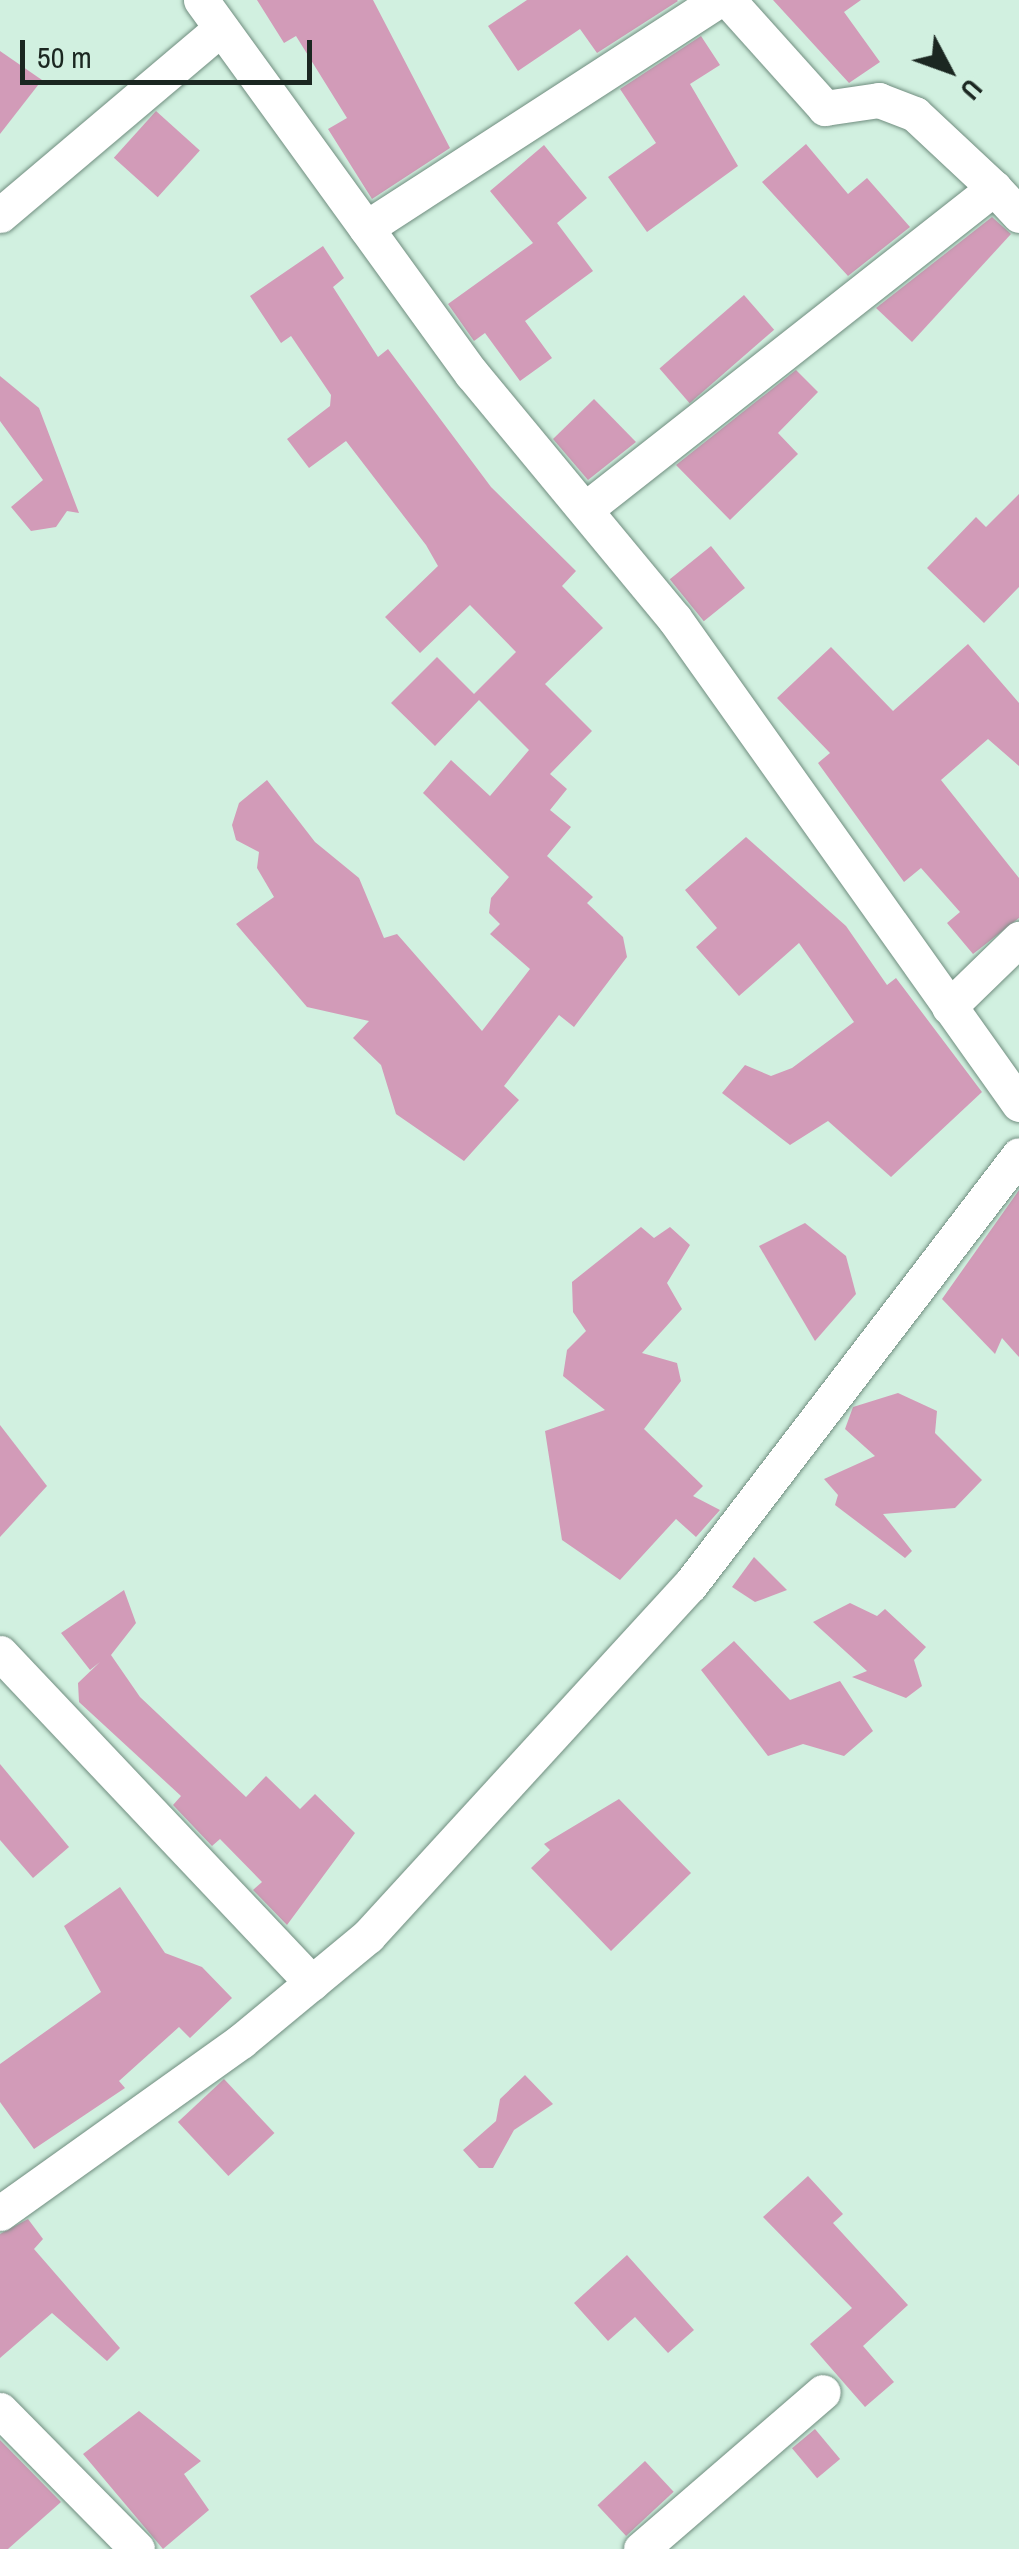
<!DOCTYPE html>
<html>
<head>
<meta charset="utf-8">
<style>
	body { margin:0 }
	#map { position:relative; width:1019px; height:2549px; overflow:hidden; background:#d1f0e0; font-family:"Archivo Narrow",sans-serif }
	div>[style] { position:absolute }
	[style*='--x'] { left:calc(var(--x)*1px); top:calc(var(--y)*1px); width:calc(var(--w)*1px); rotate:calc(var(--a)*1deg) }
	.building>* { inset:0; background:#d29bb8; transform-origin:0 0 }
	.roads { filter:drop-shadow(0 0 2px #708d7f) drop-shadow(0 0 2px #708d7f) }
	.street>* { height:35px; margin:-17.5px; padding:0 17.5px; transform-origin:17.5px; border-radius:17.5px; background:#fff }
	span { translate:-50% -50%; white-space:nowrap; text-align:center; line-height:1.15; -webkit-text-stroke:8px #d1f0e0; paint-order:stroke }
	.north { position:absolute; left:899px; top:20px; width:100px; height:100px; -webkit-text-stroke:8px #d1f0e0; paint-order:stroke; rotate:131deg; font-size:28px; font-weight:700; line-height:40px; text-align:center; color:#1b2721 }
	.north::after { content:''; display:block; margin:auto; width:35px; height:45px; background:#1b2721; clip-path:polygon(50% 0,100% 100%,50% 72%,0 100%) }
	.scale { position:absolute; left:20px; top:40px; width:292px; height:45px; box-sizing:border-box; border:5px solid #1b2721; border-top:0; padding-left:12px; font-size:30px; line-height:35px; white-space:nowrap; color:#1b2721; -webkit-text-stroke:8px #d1f0e0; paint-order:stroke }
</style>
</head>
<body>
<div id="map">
	<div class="building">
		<div style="clip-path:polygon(257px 0,373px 0,450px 148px,372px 199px,328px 129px,347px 118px,296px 36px,284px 43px)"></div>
		<div style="clip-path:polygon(527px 0,677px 0,678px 1px,597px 53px,580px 29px,518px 71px,488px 26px)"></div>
		<div style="clip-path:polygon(773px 0,861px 0,844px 12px,880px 62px,849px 83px)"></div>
		<div style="clip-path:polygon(701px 36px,720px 65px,690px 84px,738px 166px,647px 232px,608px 177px,656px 143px,620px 89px)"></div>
		<div style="clip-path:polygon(0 51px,42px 80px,0 134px)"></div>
		<div style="left:156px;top:111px;width:59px;height:63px;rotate:42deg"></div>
		<div style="clip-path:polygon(806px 144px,848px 194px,867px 178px,910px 227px,848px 276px,762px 182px)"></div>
		<div style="clip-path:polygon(544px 145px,587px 198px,557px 223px,593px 271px,525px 321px,552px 358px,520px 381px,485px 333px,474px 341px,448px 304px,533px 243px,490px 191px)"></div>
		<div style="clip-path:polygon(992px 217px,1011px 234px,912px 342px,876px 308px)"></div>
		<div style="clip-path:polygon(323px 246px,344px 278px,333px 287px,378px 357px,388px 349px,491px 487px,576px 571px,562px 586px,603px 628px,545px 684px,592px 731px,550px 774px,567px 789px,550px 810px,571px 827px,547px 856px,593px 897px,587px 903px,623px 937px,627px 957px,574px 1027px,559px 1015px,504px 1086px,519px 1100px,464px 1161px,396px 1114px,381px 1065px,353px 1038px,369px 1021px,307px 1007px,236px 924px,274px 897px,257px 868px,259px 852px,236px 840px,232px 825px,239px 803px,267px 780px,315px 842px,359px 878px,384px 938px,397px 934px,482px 1031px,530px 969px,490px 934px,500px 924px,489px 913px,491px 898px,509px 877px,423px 793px,451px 760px,490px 796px,529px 750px,479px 700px,435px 746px,391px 703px,437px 657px,474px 694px,516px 652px,470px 605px,420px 653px,385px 617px,438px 566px,426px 545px,346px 441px,309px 468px,287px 439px,330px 406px,331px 395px,291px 336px,281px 343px,250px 296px)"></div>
		<div style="left:744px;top:295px;width:46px;height:112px;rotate:49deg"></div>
		<div style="clip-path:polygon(796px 370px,818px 392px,778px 433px,798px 454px,730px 520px,676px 465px)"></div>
		<div style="clip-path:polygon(0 376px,39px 408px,79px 513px,67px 511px,56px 527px,31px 531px,11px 507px,43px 480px,0 421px)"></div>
		<div style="clip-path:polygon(594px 399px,636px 442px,588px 480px,553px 439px)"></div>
		<div style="clip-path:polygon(1019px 494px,1019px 587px,984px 623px,927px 568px,976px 517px,986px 527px)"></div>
		<div style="left:711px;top:546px;width:54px;height:53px;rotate:51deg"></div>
		<div style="clip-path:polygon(968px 644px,1019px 703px,1019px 766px,988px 739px,941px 780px,1019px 878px,1019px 918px,973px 954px,947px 923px,960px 912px,921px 868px,904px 882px,818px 763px,830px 753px,777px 698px,831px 647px,893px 711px)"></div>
		<div style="clip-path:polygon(746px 837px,846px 926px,887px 985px,896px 978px,982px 1092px,891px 1177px,828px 1121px,790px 1145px,722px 1093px,745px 1065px,771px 1076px,792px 1068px,854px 1022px,799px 943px,739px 996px,696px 947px,717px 928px,685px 890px)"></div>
		<div style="clip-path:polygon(1019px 1190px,1019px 1357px,1002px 1338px,995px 1354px,942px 1299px)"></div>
		<div style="clip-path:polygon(805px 1223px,846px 1256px,856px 1294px,815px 1341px,759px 1246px)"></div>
		<div style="clip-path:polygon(641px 1227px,654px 1238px,670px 1227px,690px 1245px,667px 1283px,682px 1309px,642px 1353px,677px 1363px,681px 1381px,644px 1429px,703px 1486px,693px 1496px,720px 1510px,696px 1537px,676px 1519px,620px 1580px,562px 1540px,545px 1431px,605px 1410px,563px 1376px,567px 1350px,586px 1331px,573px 1312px,572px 1282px)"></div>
		<div style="clip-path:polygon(898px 1393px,937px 1411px,935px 1433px,982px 1480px,955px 1508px,883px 1514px,912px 1551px,905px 1558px,835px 1505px,838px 1495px,824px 1479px,875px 1456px,845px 1429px,853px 1407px)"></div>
		<div style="clip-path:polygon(0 1425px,47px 1486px,0 1537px)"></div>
		<div style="clip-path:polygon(754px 1557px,787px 1590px,755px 1602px,732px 1587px)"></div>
		<div style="clip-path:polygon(124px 1590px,136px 1623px,111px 1655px,140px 1697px,246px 1797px,266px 1776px,300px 1809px,315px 1794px,355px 1833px,287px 1925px,253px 1890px,262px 1882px,220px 1839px,212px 1846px,173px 1805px,181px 1796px,79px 1702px,78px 1683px,100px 1662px,90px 1670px,61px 1633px)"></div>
		<div style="clip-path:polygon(850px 1603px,877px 1616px,885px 1609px,926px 1647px,914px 1660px,922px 1686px,906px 1698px,852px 1677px,867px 1671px,813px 1622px)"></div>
		<div style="clip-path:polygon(734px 1641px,790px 1700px,840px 1681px,873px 1731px,844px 1756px,803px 1744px,768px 1756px,701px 1670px)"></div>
		<div style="clip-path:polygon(0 1764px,69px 1847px,33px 1878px,0 1840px)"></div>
		<div style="clip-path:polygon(619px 1799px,691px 1873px,611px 1951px,531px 1868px,550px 1850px,544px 1844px)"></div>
		<div style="clip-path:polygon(120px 1887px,165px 1953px,202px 1967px,232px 1998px,190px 2038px,179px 2027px,119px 2081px,125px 2088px,34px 2149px,0 2102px,0 2064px,101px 1992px,64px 1926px)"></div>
		<div style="clip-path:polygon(525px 2075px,553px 2104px,514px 2130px,493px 2168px,479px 2168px,463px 2150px,496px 2121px,500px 2099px)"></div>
		<div style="left:224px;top:2079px;width:74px;height:63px;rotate:47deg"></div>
		<div style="clip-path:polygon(808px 2176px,843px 2214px,833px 2223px,908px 2305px,863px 2346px,894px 2382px,865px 2407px,810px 2344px,852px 2308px,763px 2217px)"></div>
		<div style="clip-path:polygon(28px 2219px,43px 2239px,34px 2249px,120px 2348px,107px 2361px,52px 2313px,0 2358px,0 2234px)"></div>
		<div style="clip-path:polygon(627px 2255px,694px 2330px,668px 2353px,635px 2317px,608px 2341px,574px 2303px)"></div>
		<div style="clip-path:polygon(139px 2411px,201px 2461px,184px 2474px,209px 2510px,163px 2549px,83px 2454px)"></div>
		<div style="left:815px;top:2429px;width:39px;height:30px;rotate:50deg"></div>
		<div style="clip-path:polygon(0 2440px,61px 2502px,8px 2549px,0 2549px)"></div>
		<div style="left:645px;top:2461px;width:42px;height:65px;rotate:47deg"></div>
	</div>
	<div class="roads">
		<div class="street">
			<div style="--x:201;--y:0;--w:462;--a:54.1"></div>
			<div style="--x:472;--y:374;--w:317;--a:50.4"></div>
			<div style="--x:674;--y:618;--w:596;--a:54.63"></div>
			<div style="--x:994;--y:188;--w:37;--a:47"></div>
			<div style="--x:0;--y:215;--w:289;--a:-40.2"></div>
			<div style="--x:366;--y:228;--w:419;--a:-32.9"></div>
			<div style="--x:587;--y:508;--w:518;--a:-38.18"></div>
			<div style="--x:994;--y:188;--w:108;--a:-136.9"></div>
			<div style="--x:915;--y:114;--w:39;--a:-159"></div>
			<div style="--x:879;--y:100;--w:55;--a:171.6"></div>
			<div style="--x:825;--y:108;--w:145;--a:-131.9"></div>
			<div style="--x:949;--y:1007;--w:98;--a:-44.2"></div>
			<div style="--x:0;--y:1653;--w:454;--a:46.6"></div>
			<div style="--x:0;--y:2213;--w:296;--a:-35.5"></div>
			<div style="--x:241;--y:2041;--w:165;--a:-39.6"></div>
			<div style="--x:368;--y:1936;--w:476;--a:-47.5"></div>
			<div style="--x:690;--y:1585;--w:541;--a:-52.58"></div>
			<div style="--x:0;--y:2410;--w:195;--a:45.4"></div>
			<div style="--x:641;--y:2549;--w:240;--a:-40.8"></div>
		</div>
	</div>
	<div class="north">U</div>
	<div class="scale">50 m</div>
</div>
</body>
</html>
